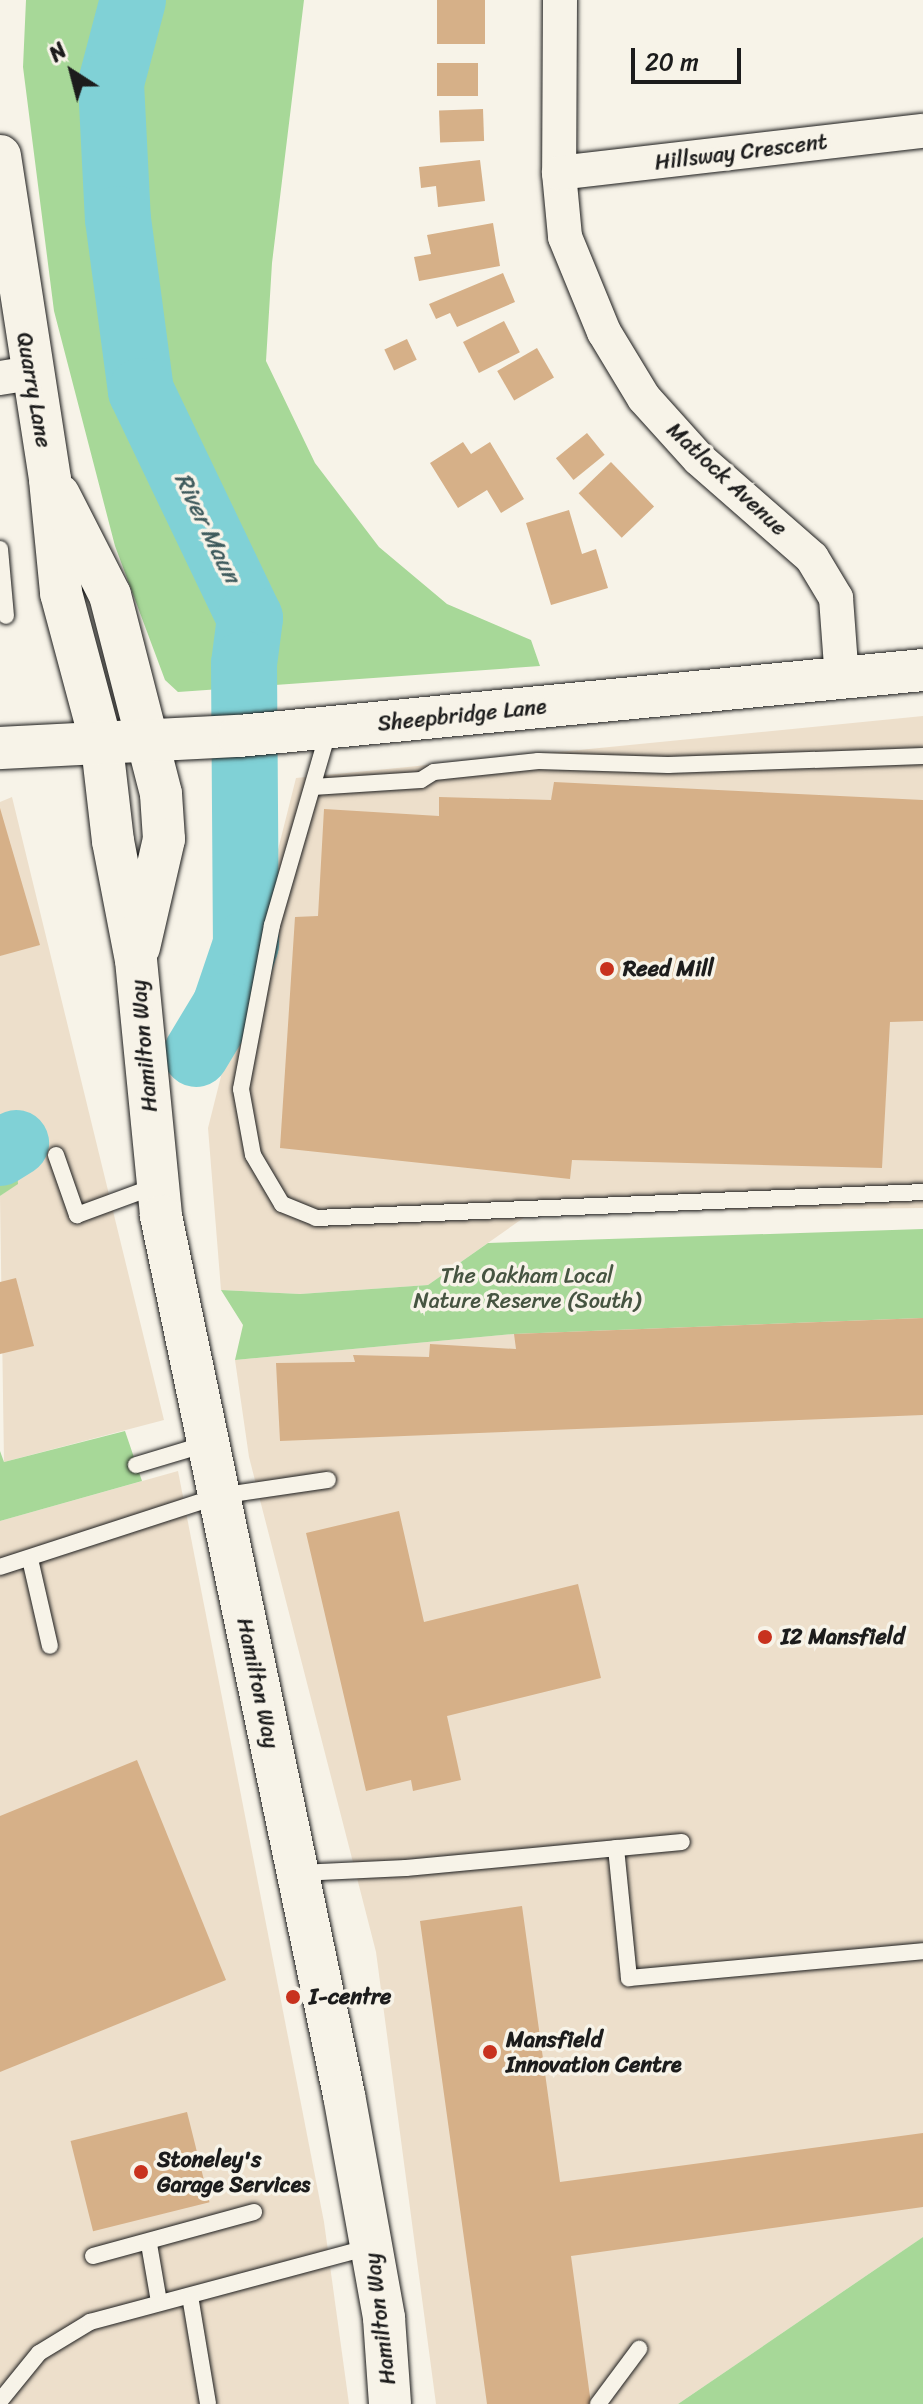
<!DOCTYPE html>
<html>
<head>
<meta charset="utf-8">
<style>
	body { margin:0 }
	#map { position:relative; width:923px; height:2404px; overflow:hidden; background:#f7f3e8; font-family:Sriracha,sans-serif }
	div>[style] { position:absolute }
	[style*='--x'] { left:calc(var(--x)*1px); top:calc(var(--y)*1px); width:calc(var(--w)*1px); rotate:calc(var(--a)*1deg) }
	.built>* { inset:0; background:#eddfcb }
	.green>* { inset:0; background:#a7d898 }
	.river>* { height:66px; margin:-33px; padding:0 33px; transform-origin:33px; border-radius:33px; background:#80d1d6 }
	.building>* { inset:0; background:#d6b088; transform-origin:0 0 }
	.roads { filter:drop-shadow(0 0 2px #1c1c1c) drop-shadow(0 0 2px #1c1c1c) }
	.service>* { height:16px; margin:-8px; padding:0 8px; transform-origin:8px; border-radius:8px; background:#f7f3e8 }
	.minor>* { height:34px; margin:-17px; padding:0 17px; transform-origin:17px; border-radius:17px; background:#f7f3e8 }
	.tertiary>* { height:42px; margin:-21px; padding:0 21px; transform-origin:21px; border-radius:21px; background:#f7f3e8 }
	.dots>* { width:22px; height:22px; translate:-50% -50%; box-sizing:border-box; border:4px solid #f7f3e8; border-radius:50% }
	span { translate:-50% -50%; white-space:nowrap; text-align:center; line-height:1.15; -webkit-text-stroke:7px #f7f3e8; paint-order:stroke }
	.street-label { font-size:22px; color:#1c1c1c }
	.poi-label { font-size:22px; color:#1c1c1c; font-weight:700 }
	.left { translate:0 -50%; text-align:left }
	.park-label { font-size:22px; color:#465441 }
	.water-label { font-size:24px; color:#3f5b5d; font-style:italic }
	.north { position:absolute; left:32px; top:32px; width:80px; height:80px; -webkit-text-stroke:6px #f7f3e8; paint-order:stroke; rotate:324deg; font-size:22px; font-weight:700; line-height:32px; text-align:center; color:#1c1c1c }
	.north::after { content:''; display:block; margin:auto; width:28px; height:36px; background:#1c1c1c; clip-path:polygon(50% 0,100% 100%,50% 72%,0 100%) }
	.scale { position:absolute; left:631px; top:48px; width:110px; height:36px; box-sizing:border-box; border:4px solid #1c1c1c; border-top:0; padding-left:10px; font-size:24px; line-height:28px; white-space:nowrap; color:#1c1c1c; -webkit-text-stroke:6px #f7f3e8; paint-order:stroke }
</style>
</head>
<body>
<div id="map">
	<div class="built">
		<div style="clip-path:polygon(923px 716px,923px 1208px,532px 1212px,428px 1285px,300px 1294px,221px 1290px,208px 1128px,296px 778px)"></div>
		<div style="clip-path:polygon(12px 797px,164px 1420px,4px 1462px,0 1196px,18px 1183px,16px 1143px,0 1114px,0 802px)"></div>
		<div style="clip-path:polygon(923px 1318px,923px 2237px,678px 2404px,436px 2404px,376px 1952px,249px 1457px,235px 1360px,514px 1334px)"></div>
		<div style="clip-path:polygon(178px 1471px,324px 2222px,349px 2404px,0 2404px,0 1521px)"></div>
	</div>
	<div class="green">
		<div style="clip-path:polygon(26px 0,304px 0,272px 263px,266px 361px,315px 463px,379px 547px,447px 604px,531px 640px,540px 666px,178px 692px,165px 680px,115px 546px,54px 311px,23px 67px)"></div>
		<div style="clip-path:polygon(0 1114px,16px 1143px,18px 1184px,0 1196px)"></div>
		<div style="clip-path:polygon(923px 1229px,923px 1318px,514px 1334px,235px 1360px,243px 1325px,221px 1290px,300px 1294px,428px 1285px,488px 1243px)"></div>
		<div style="clip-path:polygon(125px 1431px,142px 1481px,0 1521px,0 1451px,4px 1462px)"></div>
		<div style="clip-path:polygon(923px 2237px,923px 2404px,678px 2404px)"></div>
	</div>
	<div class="river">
		<div style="--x:133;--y:0;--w:86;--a:104.8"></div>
		<div style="--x:111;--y:83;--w:136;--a:87.1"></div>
		<div style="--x:118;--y:219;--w:174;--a:82.4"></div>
		<div style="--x:141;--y:391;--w:252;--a:64.4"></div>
		<div style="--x:250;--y:618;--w:46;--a:97.4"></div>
		<div style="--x:244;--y:664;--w:280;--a:89.6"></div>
		<div style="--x:246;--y:944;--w:65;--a:108.7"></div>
		<div style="--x:225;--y:1006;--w:56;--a:121.1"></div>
		<div style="--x:0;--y:1153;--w:19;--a:-32"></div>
	</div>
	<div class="building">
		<div style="left:437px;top:0;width:48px;height:44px"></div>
		<div style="left:437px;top:63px;width:41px;height:33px"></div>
		<div style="left:483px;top:109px;width:32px;height:44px;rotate:88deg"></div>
		<div style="clip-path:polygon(480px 160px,485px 201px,438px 207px,436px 186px,421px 188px,419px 167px)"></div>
		<div style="clip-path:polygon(493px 223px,500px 266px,419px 281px,414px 257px,431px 254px,427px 235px)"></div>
		<div style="clip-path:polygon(503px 273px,515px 302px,457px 327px,450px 313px,436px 319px,429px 304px)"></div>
		<div style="left:504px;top:321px;width:35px;height:46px;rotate:63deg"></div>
		<div style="left:407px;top:339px;width:23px;height:25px;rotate:65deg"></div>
		<div style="left:537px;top:348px;width:34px;height:46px;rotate:60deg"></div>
		<div style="left:587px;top:433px;width:28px;height:40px;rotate:51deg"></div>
		<div style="clip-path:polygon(463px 442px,471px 454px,490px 442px,524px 499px,501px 513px,487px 490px,458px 508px,430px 463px)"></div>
		<div style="left:611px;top:462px;width:62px;height:45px;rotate:46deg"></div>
		<div style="clip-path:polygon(569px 510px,582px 554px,596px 549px,608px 588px,551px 605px,526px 523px)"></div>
		<div style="clip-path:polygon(554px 782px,923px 800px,923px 1021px,890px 1022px,882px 1168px,572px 1160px,570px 1179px,280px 1148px,295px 917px,318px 916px,324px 809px,439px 816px,439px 797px,551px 800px)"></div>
		<div style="clip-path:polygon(0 808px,40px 945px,0 956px)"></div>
		<div style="clip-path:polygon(16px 1278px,34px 1346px,0 1354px,0 1282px)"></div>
		<div style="clip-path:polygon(923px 1318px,923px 1415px,280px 1441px,276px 1363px,355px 1362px,353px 1355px,429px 1357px,430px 1344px,516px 1349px,514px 1334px)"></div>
		<div style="clip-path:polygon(399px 1511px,424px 1622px,578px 1584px,601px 1678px,447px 1716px,461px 1780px,413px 1791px,411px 1780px,366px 1791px,306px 1533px)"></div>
		<div style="clip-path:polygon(137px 1760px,226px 1980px,0 2072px,0 1816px)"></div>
		<div style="clip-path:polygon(522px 1906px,560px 2182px,923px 2133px,923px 2207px,571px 2256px,591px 2404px,487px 2404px,420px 1921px)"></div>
		<div style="left:187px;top:2112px;width:93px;height:120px;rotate:76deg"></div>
	</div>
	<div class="roads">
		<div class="service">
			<div style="--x:0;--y:549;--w:67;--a:84.9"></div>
			<div style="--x:329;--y:729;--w:204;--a:106.2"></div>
			<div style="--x:272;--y:925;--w:167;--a:100.7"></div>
			<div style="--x:241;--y:1089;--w:67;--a:79.7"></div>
			<div style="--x:253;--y:1155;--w:57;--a:59.4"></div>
			<div style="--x:282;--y:1204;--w:37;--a:22"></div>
			<div style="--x:316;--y:1218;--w:608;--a:-2.45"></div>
			<div style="--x:313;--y:787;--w:108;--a:-3.7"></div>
			<div style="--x:421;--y:780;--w:15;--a:-32"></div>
			<div style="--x:434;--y:772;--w:105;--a:-6"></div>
			<div style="--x:538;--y:761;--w:130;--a:1.8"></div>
			<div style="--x:668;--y:765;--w:255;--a:-2"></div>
			<div style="--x:56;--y:1155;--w:64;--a:70.7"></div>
			<div style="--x:77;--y:1215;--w:84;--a:-20.2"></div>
			<div style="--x:136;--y:1465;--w:73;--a:-16.7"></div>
			<div style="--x:30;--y:1559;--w:89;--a:77.1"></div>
			<div style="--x:0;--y:1567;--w:230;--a:-18"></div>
			<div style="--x:219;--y:1496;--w:110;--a:-8.4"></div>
			<div style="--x:616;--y:1848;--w:131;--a:84.3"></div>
			<div style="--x:629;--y:1978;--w:295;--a:-5.2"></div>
			<div style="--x:299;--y:1873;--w:107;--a:-2.7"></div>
			<div style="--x:406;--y:1868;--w:277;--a:-5.4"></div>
			<div style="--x:149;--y:2244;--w:59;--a:80.2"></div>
			<div style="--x:93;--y:2256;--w:167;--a:-15.3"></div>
			<div style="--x:190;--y:2296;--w:109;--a:80.5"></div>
			<div style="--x:0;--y:2401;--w:62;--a:-50.9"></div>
			<div style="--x:39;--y:2353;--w:60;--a:-31.3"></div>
			<div style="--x:90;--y:2322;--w:290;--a:-15"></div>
			<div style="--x:598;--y:2404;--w:69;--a:-53.3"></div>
		</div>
		<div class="minor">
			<div style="--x:560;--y:0;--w:173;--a:90.3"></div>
			<div style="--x:559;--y:173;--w:64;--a:84.6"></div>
			<div style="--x:565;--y:237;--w:103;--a:67.7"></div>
			<div style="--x:604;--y:332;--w:77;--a:58.8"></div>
			<div style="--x:644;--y:398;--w:82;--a:48"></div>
			<div style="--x:699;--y:459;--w:150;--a:41.2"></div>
			<div style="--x:812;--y:558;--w:47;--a:59"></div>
			<div style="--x:836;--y:598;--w:81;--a:85.8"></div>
			<div style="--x:559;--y:173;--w:366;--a:-6.6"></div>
			<div style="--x:0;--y:378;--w:30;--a:-9"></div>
		</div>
		<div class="tertiary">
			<div style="--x:0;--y:156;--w:328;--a:81.2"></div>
			<div style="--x:50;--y:480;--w:114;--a:84.4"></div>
			<div style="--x:61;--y:593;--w:158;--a:75"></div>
			<div style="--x:102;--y:746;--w:96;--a:83.4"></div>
			<div style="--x:113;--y:841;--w:121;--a:79.1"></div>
			<div style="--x:136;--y:960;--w:257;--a:84.4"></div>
			<div style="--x:161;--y:1216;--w:898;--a:78.24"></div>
			<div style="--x:344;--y:2095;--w:227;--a:79.8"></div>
			<div style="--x:384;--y:2318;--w:86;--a:86"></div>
			<div style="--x:59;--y:495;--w:112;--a:63"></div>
			<div style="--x:110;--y:595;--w:205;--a:75.6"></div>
			<div style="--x:161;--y:794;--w:45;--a:86.2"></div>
			<div style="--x:164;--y:839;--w:111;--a:103"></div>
			<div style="--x:0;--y:748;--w:239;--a:-2.9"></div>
			<div style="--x:239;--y:736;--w:687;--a:-5.51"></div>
		</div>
	</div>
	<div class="dots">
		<div style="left:607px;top:969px;background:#c8321e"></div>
		<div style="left:765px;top:1637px;background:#c8321e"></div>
		<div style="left:293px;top:1997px;background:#c8321e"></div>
		<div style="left:490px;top:2052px;background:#c8321e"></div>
		<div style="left:141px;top:2172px;background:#c8321e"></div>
	</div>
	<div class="street-label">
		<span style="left:741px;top:152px;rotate:-7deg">Hillsway Crescent</span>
		<span style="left:34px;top:390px;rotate:80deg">Quarry Lane</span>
		<span style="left:727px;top:479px;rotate:43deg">Matlock Avenue</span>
		<span style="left:462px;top:715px;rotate:-6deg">Sheepbridge Lane</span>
		<span style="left:144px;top:1046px;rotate:-95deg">Hamilton Way</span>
		<span style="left:258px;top:1683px;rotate:78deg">Hamilton Way</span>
		<span style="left:380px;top:2319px;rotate:-97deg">Hamilton Way</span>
	</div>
	<div class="poi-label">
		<span class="left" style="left:623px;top:969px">Reed Mill</span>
		<span class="left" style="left:781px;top:1637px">I2 Mansfield</span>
		<span class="left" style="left:309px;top:1997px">I-centre</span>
		<span class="left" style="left:506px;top:2052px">Mansfield<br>Innovation Centre</span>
		<span class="left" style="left:157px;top:2172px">Stoneley's<br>Garage Services</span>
	</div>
	<div class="park-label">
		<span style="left:527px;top:1288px">The Oakham Local<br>Nature Reserve (South)</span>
	</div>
	<div class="water-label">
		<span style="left:207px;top:528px;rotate:64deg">River Maun</span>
	</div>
	<div class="north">N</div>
	<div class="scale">20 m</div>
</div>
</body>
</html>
